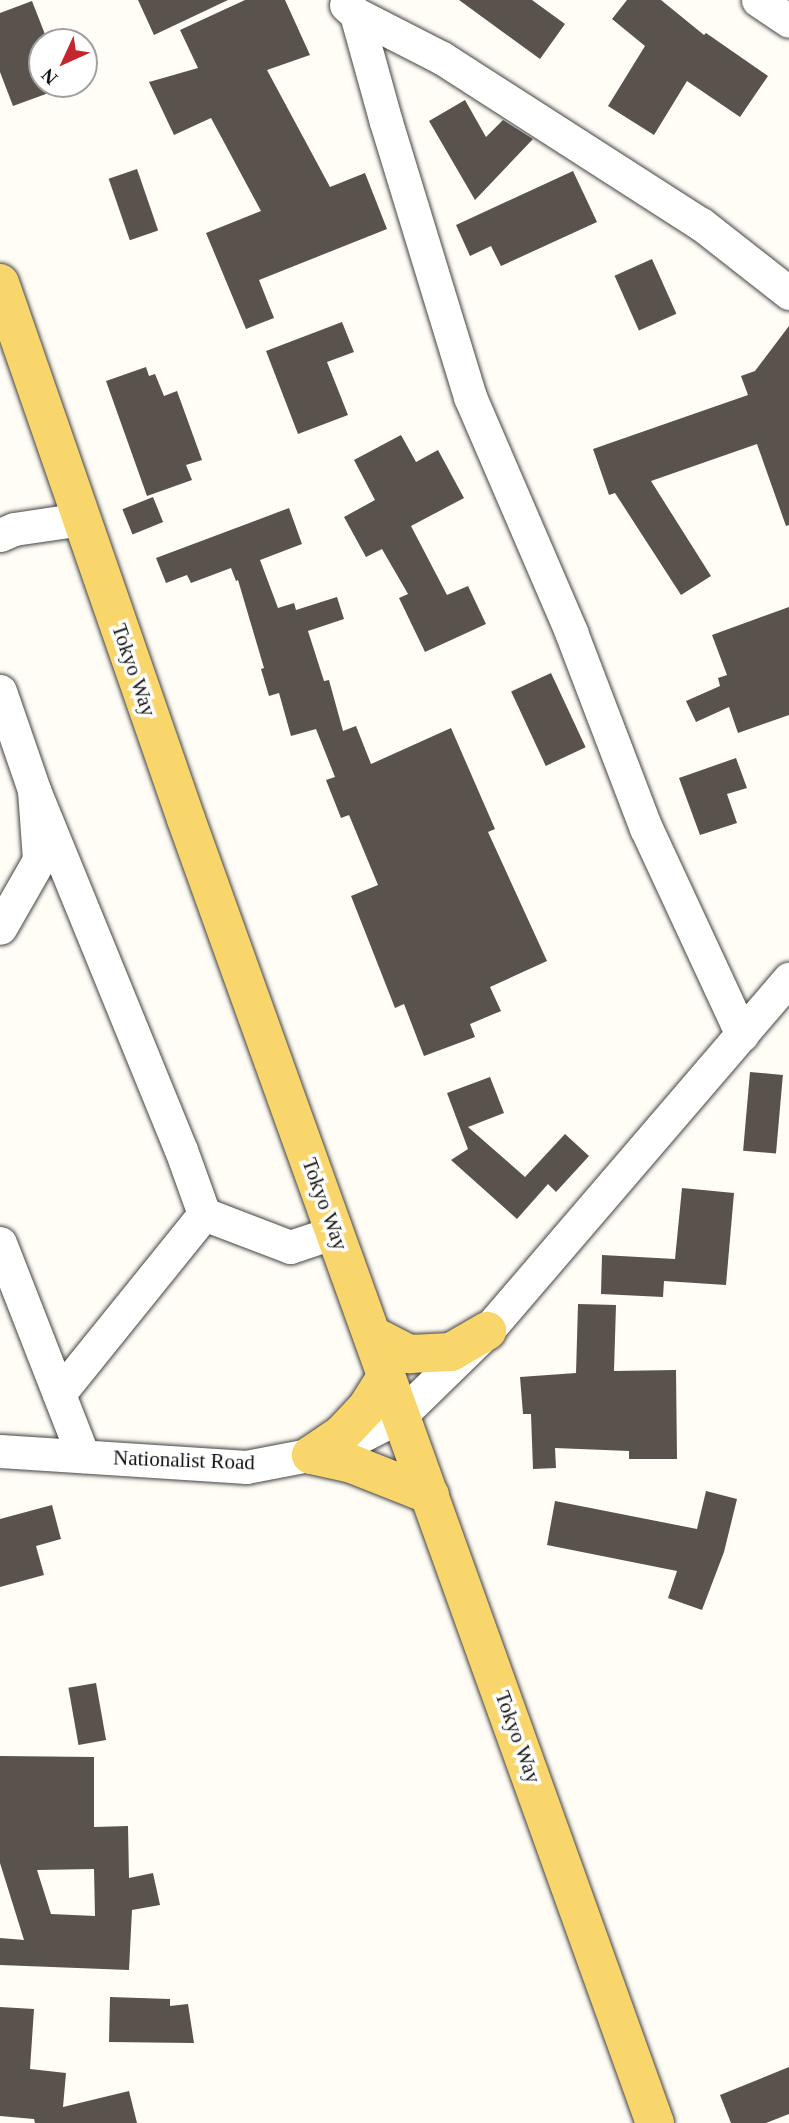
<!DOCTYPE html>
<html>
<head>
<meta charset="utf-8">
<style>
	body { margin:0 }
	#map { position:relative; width:789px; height:2123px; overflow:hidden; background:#fffdf5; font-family:"Times New Roman",serif }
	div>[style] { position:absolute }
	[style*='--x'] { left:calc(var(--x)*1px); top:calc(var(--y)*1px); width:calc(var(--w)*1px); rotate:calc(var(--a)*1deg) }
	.building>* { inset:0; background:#5a524d; transform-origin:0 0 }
	.roads { filter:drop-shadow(0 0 2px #444) drop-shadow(0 0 2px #444) }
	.minor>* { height:33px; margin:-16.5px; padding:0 16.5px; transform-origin:16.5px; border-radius:16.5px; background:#fff }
	.major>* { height:38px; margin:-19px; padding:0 19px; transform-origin:19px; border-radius:19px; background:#f9d66b }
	span { translate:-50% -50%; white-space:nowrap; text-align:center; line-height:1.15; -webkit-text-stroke:7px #fff; paint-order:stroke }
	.street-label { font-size:21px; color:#111 }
	.north { position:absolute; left:28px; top:28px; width:70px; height:70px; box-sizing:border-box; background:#fff; border:2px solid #a0a0a0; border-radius:50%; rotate:225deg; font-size:19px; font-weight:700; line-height:28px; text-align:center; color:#111 }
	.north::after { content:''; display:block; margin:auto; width:24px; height:32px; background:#c4262e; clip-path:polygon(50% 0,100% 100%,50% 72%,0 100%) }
</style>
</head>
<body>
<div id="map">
	<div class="building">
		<div style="clip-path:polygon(138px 0,228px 0,154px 35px)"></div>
		<div style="clip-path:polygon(245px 0,285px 0,310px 55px,267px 70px,330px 187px,365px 173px,387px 229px,259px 280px,274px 318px,246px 329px,206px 233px,261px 211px,211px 118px,174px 135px,149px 82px,198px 68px,180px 30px)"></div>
		<div style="clip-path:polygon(459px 0,532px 0,565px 24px,540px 59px)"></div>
		<div style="clip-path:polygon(627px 0,661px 0,704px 35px,706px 33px,768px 76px,740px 117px,687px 81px,654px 135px,608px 106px,645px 46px,612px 19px)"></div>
		<div style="clip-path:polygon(32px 1px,48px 42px,42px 42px,42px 84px,64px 84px,65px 87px,13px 106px,0 72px,0 13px)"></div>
		<div style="clip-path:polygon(465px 100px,486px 137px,503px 120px,533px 139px,475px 200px,429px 121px)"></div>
		<div style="left:137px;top:169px;width:65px;height:30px;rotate:71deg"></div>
		<div style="clip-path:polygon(573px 171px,597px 222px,501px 266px,491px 246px,470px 256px,456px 225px)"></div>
		<div style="left:652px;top:259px;width:60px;height:41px;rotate:66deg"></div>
		<div style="clip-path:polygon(342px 322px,354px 352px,327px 362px,348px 415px,298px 434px,266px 351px)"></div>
		<div style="clip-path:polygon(789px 326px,789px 525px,786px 526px,757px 444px,651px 481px,711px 576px,681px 595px,615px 493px,609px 495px,593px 449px,748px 395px,741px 376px,755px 371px)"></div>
		<div style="clip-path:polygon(146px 367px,149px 376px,155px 374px,164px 396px,177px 391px,202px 460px,186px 465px,192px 480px,147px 496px,106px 381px)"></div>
		<div style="clip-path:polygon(401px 435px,416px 462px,438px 450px,464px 498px,411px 526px,447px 595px,468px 586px,486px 624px,425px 652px,399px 598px,408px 594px,382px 549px,366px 557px,344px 517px,375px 500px,354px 460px)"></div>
		<div style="left:153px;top:497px;width:27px;height:33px;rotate:68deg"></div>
		<div style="clip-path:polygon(289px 508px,302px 544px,260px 560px,278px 608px,294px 603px,296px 610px,337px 597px,344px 619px,308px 631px,324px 681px,329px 680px,343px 731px,356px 726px,371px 764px,451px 728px,495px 829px,488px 832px,547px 961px,490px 987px,501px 1011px,470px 1024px,475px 1037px,424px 1056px,404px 1004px,395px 1008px,351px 896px,378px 885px,349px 815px,341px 818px,326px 780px,335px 777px,316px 729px,291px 736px,279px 693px,269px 696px,261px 669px,264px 668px,238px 580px,236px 581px,231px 568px,191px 583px,187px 575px,166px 583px,156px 558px)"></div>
		<div style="clip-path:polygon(789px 607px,789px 715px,738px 733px,729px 707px,696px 722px,686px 701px,720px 686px,718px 678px,727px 675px,712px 635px)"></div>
		<div style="left:551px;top:673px;width:82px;height:44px;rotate:65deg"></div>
		<div style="clip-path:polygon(736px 758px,747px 788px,727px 794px,737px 823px,700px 835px,679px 778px)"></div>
		<div style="left:750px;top:1072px;width:33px;height:79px;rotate:5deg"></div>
		<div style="clip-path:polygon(490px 1077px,504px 1113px,468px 1127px,525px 1177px,565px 1134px,589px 1156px,556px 1192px,548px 1184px,517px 1219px,451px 1160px,468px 1149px,447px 1093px)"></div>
		<div style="clip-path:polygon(682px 1188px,734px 1193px,726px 1285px,664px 1281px,663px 1297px,601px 1294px,602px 1255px,675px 1259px)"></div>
		<div style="clip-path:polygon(578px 1304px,616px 1305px,614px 1371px,676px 1370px,677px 1459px,629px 1459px,629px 1451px,555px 1448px,556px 1468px,533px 1469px,531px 1414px,523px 1414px,520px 1377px,576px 1373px)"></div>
		<div style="clip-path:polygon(706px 1491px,737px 1499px,724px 1552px,702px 1610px,668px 1598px,677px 1571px,547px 1545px,555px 1501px,697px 1529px)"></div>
		<div style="clip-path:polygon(52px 1505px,61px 1539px,36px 1546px,44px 1575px,0 1587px,0 1519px)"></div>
		<div style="left:96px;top:1683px;width:58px;height:28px;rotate:80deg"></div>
		<div style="clip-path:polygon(evenodd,0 1756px,94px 1757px,94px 1827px,128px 1826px,129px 1878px,153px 1873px,160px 1905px,132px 1910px,129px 1970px,0 1965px,0 1938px,24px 1940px,0 1863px,0 1756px,94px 1869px,95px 1916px,51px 1914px,37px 1870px,94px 1869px)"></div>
		<div style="clip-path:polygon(110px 1997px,170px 1999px,170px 2006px,188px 2004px,194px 2043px,109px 2042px)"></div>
		<div style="clip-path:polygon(0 2007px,34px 2009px,30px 2069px,66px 2073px,63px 2107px,129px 2091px,137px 2123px,35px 2123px,34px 2119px,0 2116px)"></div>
		<div style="clip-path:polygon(789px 2067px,789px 2114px,766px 2123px,731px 2123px,720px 2095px)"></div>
	</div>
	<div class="roads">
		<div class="minor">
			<div style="--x:758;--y:0;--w:37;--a:34"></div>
			<div style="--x:346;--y:5;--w:13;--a:42"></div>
			<div style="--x:356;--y:14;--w:97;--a:27.1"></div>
			<div style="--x:442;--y:58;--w:308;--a:32.7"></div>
			<div style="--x:701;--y:224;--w:112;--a:38.1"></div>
			<div style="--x:356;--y:14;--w:112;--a:74.5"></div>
			<div style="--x:386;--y:122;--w:288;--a:73"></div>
			<div style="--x:470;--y:397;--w:256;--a:66.7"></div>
			<div style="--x:571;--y:632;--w:210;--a:69.1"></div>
			<div style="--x:646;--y:828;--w:228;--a:65.1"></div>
			<div style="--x:0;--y:535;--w:15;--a:-23"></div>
			<div style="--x:14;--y:529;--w:69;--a:-8.4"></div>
			<div style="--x:0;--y:691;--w:105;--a:71"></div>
			<div style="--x:34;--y:790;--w:70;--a:85.9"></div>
			<div style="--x:39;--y:860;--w:78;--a:119.8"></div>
			<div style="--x:34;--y:790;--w:389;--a:67.8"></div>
			<div style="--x:181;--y:1150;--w:68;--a:70.2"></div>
			<div style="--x:204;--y:1214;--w:231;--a:128.9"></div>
			<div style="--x:204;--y:1214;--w:92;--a:21"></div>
			<div style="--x:290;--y:1247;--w:47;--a:-18.4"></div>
			<div style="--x:0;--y:1243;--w:229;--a:68.7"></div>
			<div style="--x:0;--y:1451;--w:247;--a:3.7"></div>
			<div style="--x:246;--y:1467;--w:90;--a:-10.9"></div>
			<div style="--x:334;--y:1450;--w:74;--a:-27.3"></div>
			<div style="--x:400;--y:1416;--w:122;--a:-44.3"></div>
			<div style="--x:487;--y:1331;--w:464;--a:-49.4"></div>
		</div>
		<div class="major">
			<div style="--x:0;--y:283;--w:567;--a:70.86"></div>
			<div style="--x:186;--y:819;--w:1386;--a:70.22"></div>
			<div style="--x:372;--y:1335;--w:42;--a:27.2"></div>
			<div style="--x:409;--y:1354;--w:42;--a:-2.7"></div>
			<div style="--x:451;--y:1352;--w:42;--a:-30.3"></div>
			<div style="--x:311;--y:1455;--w:42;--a:12.4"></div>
			<div style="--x:352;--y:1464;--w:84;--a:21.7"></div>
			<div style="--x:311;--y:1455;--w:36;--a:-34"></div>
			<div style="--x:341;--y:1435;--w:38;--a:-47"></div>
			<div style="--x:367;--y:1407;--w:36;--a:-58"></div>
		</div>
	</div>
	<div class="street-label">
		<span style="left:134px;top:670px;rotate:71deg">Tokyo Way</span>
		<span style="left:325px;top:1204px;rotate:70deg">Tokyo Way</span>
		<span style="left:184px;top:1460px;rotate:2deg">Nationalist Road</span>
		<span style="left:518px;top:1737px;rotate:70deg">Tokyo Way</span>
	</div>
	<div class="north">N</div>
</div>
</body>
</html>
